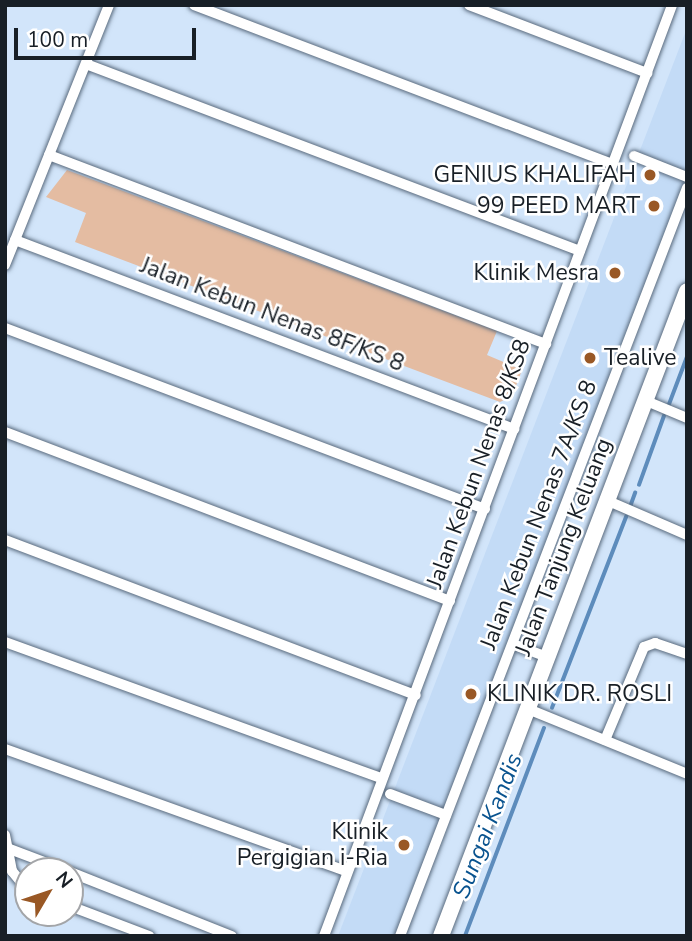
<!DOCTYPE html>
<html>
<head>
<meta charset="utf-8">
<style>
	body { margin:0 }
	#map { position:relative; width:692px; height:941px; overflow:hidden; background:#d2e5fa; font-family:"Nunito Sans",sans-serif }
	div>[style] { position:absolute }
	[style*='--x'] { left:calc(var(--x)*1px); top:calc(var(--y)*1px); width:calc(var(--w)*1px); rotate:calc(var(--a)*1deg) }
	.built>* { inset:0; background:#c3dbf6 }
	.green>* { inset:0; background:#e4bca2 }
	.stream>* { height:3.5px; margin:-1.75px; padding:0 1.75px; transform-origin:1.75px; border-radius:1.75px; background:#5d8cbc }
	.roads { filter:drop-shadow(0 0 2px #596a7d) drop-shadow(0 0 2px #596a7d) }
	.minor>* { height:10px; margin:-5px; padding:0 5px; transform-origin:5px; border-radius:5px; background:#fff }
	.secondary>* { height:16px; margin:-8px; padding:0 8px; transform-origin:8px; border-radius:8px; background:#fff }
	.dots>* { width:19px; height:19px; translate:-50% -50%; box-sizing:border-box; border:4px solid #fff; border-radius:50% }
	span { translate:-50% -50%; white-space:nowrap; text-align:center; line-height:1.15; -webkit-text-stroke:5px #fff; paint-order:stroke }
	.poi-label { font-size:23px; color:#181f26 }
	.right { translate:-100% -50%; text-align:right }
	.left { translate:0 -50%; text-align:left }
	.street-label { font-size:23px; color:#181f26 }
	.water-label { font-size:24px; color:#09538f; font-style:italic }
	.frame { position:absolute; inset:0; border:7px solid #181f26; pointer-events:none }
	.north { position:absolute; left:14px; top:857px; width:70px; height:70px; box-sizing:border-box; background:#fff; border:2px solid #a3a5a8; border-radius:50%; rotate:51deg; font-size:19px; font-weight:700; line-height:28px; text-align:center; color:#181f26 }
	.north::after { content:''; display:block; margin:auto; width:24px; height:32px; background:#995825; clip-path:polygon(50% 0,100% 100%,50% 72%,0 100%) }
	.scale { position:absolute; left:14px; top:28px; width:182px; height:32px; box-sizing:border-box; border:4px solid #181f26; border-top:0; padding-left:9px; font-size:21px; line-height:24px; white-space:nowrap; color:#181f26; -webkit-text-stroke:5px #fff; paint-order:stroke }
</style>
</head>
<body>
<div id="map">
	<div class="built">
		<div style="clip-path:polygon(687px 28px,687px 174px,502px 659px,395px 936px,338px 936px)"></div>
	</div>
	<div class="green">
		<div style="clip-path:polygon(67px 170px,497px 331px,487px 355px,522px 370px,512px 396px,500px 402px,75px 242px,86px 213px,46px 197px)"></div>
	</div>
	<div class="stream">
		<div style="--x:668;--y:407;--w:53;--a:-69.2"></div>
		<div style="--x:639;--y:485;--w:73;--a:-70.1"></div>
		<div style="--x:630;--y:507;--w:15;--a:-70"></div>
		<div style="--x:552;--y:708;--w:205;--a:-68.8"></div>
		<div style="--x:465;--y:936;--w:222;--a:-69.2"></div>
	</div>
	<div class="roads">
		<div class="minor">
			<div style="--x:194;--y:5;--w:448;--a:20.8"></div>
			<div style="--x:469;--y:5;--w:191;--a:20.9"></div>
			<div style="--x:86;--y:64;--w:528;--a:20.73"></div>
			<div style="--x:49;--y:155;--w:532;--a:20.82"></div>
			<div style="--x:634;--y:156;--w:57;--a:21.6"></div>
			<div style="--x:15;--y:240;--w:534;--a:20.74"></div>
			<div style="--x:5;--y:265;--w:280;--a:-68.2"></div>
			<div style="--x:5;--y:328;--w:513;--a:20.66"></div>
			<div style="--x:644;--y:400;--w:47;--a:22.7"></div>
			<div style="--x:5;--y:432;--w:476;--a:20.8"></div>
			<div style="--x:606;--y:500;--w:88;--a:23.4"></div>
			<div style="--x:5;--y:540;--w:439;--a:20.7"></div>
			<div style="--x:5;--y:642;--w:399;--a:19.9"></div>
			<div style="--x:513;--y:644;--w:36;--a:21"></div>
			<div style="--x:528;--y:709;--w:172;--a:22.2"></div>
			<div style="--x:605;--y:740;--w:101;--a:-67.2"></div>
			<div style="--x:644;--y:647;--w:12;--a:-20"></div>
			<div style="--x:655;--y:643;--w:34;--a:19"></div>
			<div style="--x:5;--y:749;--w:362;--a:19.7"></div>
			<div style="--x:390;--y:794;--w:60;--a:20.6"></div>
			<div style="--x:5;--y:835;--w:37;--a:79"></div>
			<div style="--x:12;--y:871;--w:26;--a:51"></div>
			<div style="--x:7;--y:848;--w:65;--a:20.7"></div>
			<div style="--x:70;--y:872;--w:174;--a:21.6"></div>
			<div style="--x:70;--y:906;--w:85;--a:20.8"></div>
			<div style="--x:324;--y:936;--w:994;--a:-69.5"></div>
			<div style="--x:400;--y:936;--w:801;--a:-69.01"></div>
		</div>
		<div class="secondary">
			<div style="--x:441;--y:936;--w:690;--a:-69.12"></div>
		</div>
	</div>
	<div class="dots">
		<div style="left:650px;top:175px;background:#995825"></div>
		<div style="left:654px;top:206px;background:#995825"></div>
		<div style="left:615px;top:273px;background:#995825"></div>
		<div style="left:590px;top:358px;background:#995825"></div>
		<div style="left:471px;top:694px;background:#995825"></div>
		<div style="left:404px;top:845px;background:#995825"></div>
	</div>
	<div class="poi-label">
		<span class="right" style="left:636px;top:175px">GENIUS KHALIFAH</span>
		<span class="right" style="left:640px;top:206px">99 PEED MART</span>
		<span class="right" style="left:599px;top:273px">Klinik Mesra</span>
		<span class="left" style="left:604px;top:358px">Tealive</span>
		<span class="left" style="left:487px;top:694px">KLINIK DR. ROSLI</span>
		<span class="right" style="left:388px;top:845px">Klinik<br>Pergigian i-Ria</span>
	</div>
	<div class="street-label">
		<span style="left:272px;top:315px;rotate:21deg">Jalan Kebun Nenas 8F/KS 8</span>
		<span style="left:479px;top:464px;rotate:-70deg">Jalan Kebun Nenas 8/KS8</span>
		<span style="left:539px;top:515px;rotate:-69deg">Jalan Kebun Nenas 7A/KS 8</span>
		<span style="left:564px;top:547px;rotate:-69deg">Jalan Tanjung Keluang</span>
	</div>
	<div class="water-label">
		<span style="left:488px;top:826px;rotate:-69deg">Sungai Kandis</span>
	</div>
	<div class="frame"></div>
	<div class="north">N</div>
	<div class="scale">100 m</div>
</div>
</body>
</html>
